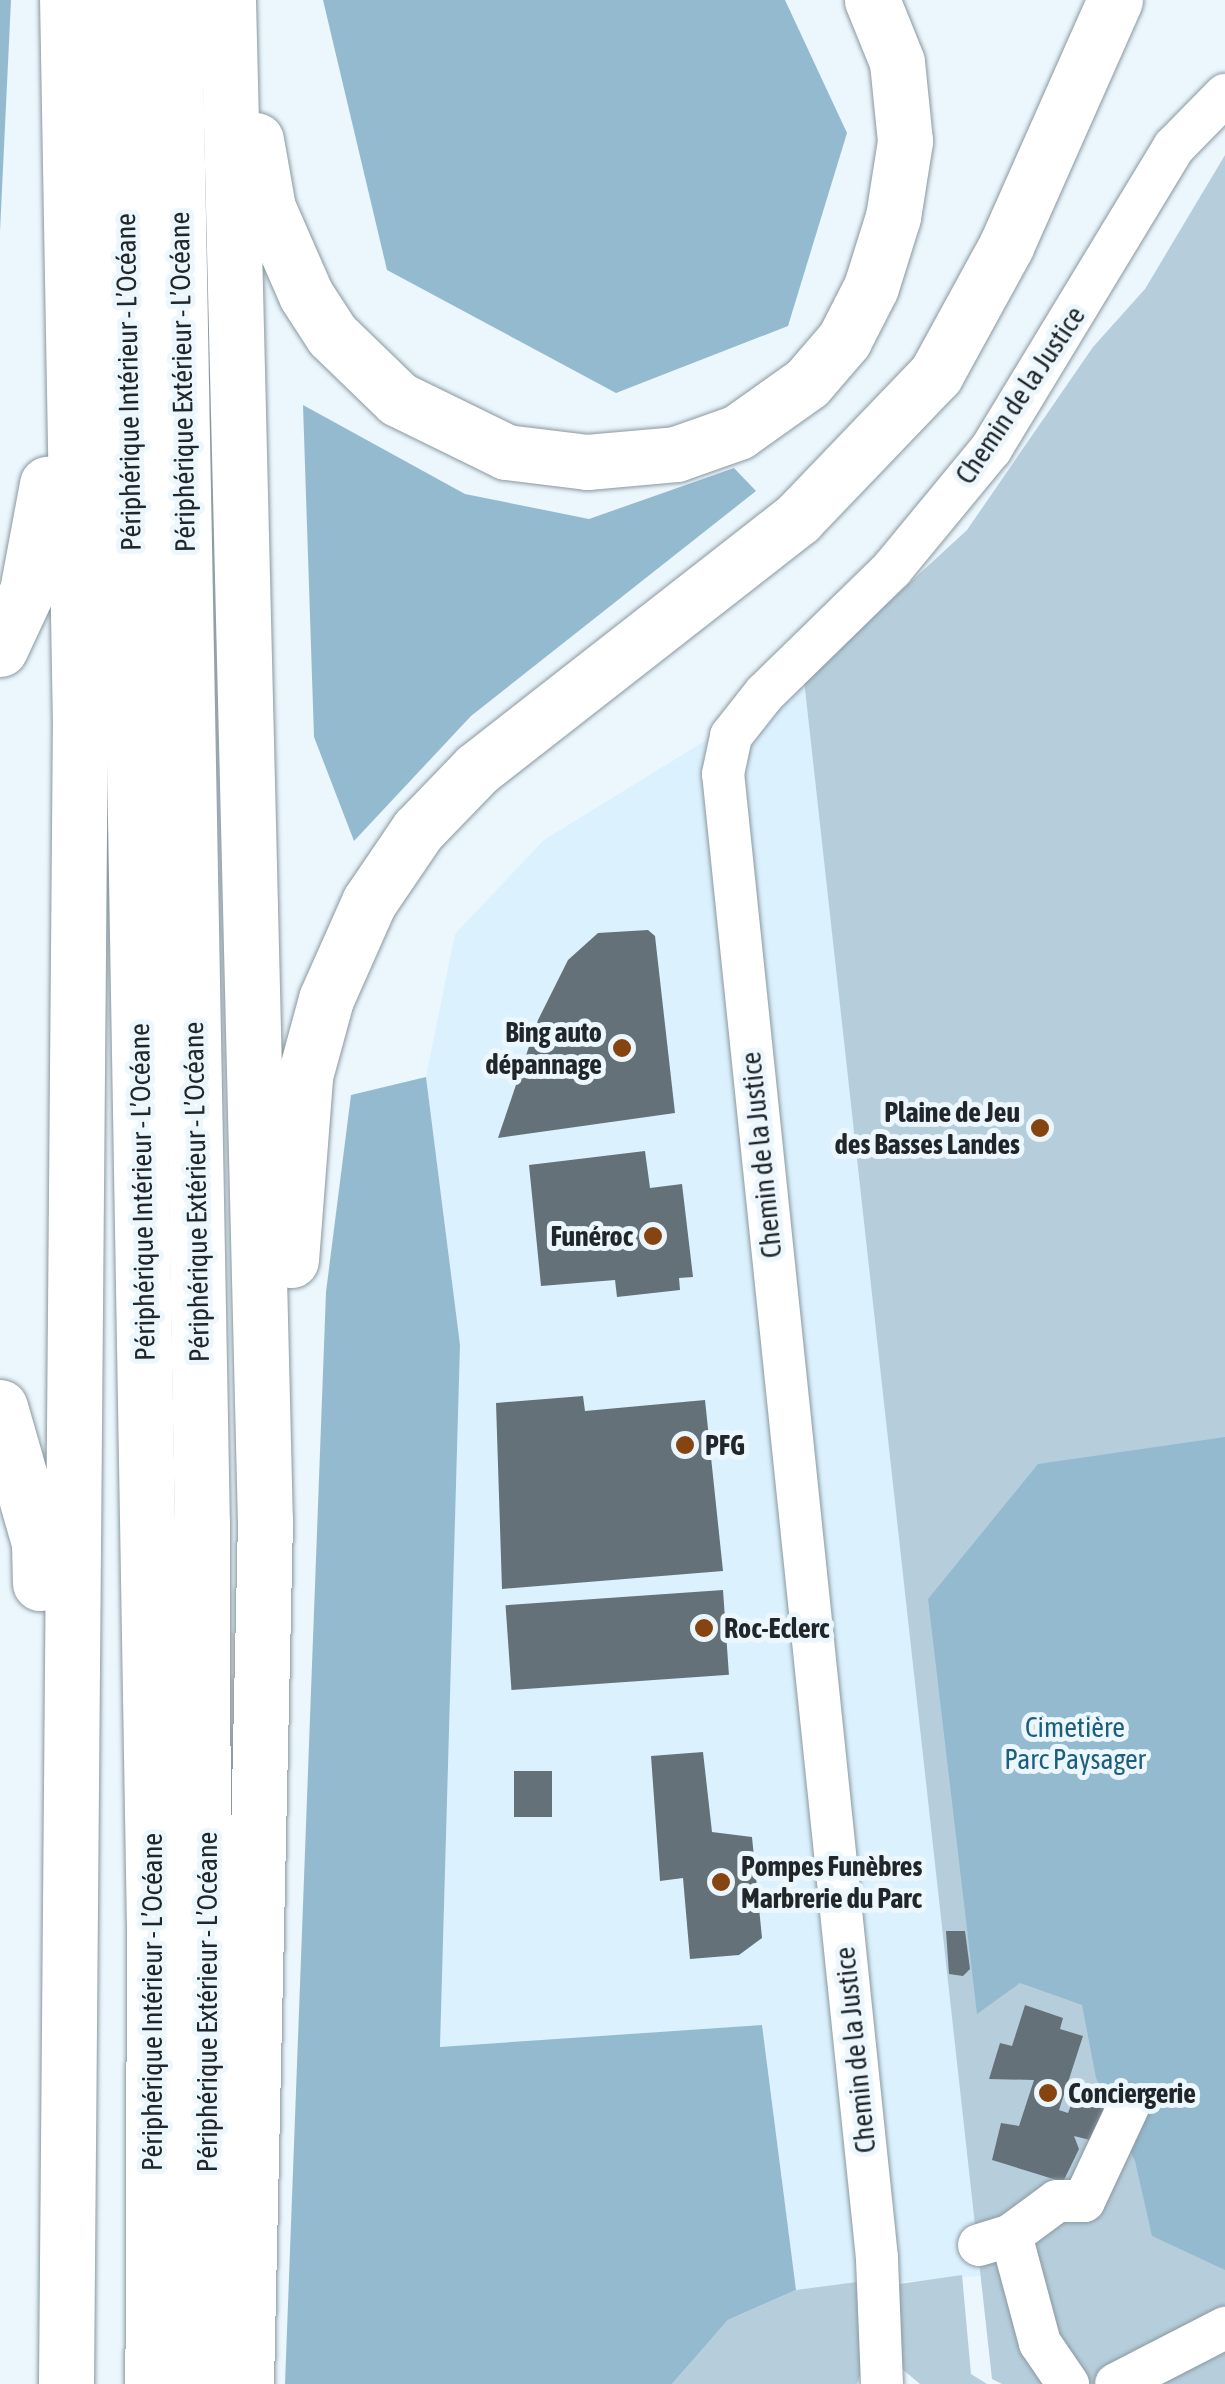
<!DOCTYPE html>
<html>
<head>
<meta charset="utf-8">
<style>
	body { margin:0 }
	#map { position:relative; width:1225px; height:2384px; overflow:hidden; background:#ebf6fd; font-family:"Asap Condensed",sans-serif }
	div>[style] { position:absolute }
	[style*='--x'] { left:calc(var(--x)*1px); top:calc(var(--y)*1px); width:calc(var(--w)*1px); rotate:calc(var(--a)*1deg) }
	.built>* { inset:0; background:#dbf1fe }
	.green>* { inset:0; background:#b6cedc }
	.forest>* { inset:0; background:#94bad0 }
	.building>* { inset:0; background:#657179; transform-origin:0 0 }
	.roads { filter:drop-shadow(0 0 2px #8a989f) drop-shadow(0 0 2px #8a989f) }
	.minor>* { height:42px; margin:-21px; padding:0 21px; transform-origin:21px; border-radius:21px; background:#fff }
	.highway>* { height:55px; margin:-27.5px; padding:0 27.5px; transform-origin:27.5px; border-radius:27.5px; background:#fff }
	.dots>* { width:28px; height:28px; translate:-50% -50%; box-sizing:border-box; border:5px solid #ebf6fd; border-radius:50% }
	span { translate:-50% -50%; white-space:nowrap; text-align:center; line-height:1.15; -webkit-text-stroke:10px #ebf6fd; paint-order:stroke }
	.street-label { font-size:28px; color:#202629 }
	.poi-label { font-size:28px; color:#202629; font-weight:700 }
	.right { translate:-100% -50%; text-align:right }
	.left { translate:0 -50%; text-align:left }
	.park-label { font-size:28px; color:#1d5e7d }
</style>
</head>
<body>
<div id="map">
	<div class="built">
		<div style="clip-path:polygon(804px 680px,981px 2276px,796px 2290px,762px 2025px,440px 2048px,460px 1345px,426px 1077px,455px 934px,544px 840px)"></div>
	</div>
	<div class="green">
		<div style="clip-path:polygon(1225px 155px,1225px 2384px,1002px 2384px,992px 2379px,804px 680px,967px 530px,1093px 347px,1145px 289px)"></div>
		<div style="clip-path:polygon(962px 2275px,971px 2374px,987px 2384px,920px 2384px,901px 2368px,892px 2285px)"></div>
		<div style="clip-path:polygon(857px 2282px,864px 2365px,857px 2384px,672px 2384px,728px 2320px,796px 2290px)"></div>
	</div>
	<div class="forest">
		<div style="clip-path:polygon(0 0,11px 0,0 231px)"></div>
		<div style="clip-path:polygon(323px 0,785px 0,847px 133px,788px 326px,616px 393px,387px 270px)"></div>
		<div style="clip-path:polygon(303px 405px,465px 494px,589px 519px,734px 468px,756px 491px,471px 716px,354px 841px,314px 737px)"></div>
		<div style="clip-path:polygon(426px 1077px,460px 1345px,440px 2047px,762px 2025px,796px 2290px,728px 2320px,672px 2384px,285px 2384px,326px 1292px,351px 1095px)"></div>
		<div style="clip-path:polygon(1225px 1437px,1225px 2270px,1152px 2236px,1135px 2161px,1096px 2078px,1082px 2005px,1020px 1983px,977px 2014px,928px 1599px,1038px 1464px)"></div>
	</div>
	<div class="building">
		<div style="clip-path:polygon(648px 930px,655px 936px,675px 1113px,498px 1138px,538px 1020px,568px 960px,598px 933px)"></div>
		<div style="clip-path:polygon(645px 1151px,650px 1188px,682px 1184px,693px 1277px,679px 1278px,680px 1290px,617px 1297px,615px 1280px,541px 1286px,529px 1165px)"></div>
		<div style="clip-path:polygon(583px 1396px,585px 1411px,705px 1400px,723px 1571px,502px 1589px,496px 1403px)"></div>
		<div style="left:723px;top:1590px;width:85px;height:218px;rotate:86deg"></div>
		<div style="clip-path:polygon(703px 1752px,712px 1832px,752px 1837px,762px 1938px,739px 1955px,690px 1959px,683px 1878px,660px 1881px,651px 1756px)"></div>
		<div style="left:514px;top:1771px;width:38px;height:46px"></div>
		<div style="clip-path:polygon(946px 1931px,965px 1931px,970px 1969px,963px 1976px,949px 1974px)"></div>
		<div style="clip-path:polygon(1025px 2005px,1063px 2018px,1060px 2029px,1083px 2036px,1059px 2110px,1068px 2113px,1073px 2100px,1108px 2110px,1098px 2142px,1074px 2136px,1079px 2149px,1063px 2182px,992px 2160px,1001px 2123px,1019px 2126px,1034px 2080px,989px 2079px,1000px 2043px,1012px 2046px)"></div>
	</div>
	<div class="roads">
		<div class="minor">
			<div style="--x:1011;--y:2235;--w:57;--a:-36.5"></div>
			<div style="--x:1057;--y:2201;--w:27;--a:0"></div>
			<div style="--x:1084;--y:2201;--w:104;--a:-64.9"></div>
			<div style="--x:979;--y:2245;--w:34;--a:-17"></div>
			<div style="--x:1011;--y:2235;--w:112;--a:75"></div>
			<div style="--x:1040;--y:2343;--w:50;--a:55.7"></div>
			<div style="--x:882;--y:2384;--w:126;--a:-92.3"></div>
			<div style="--x:877;--y:2258;--w:1492;--a:-95.92"></div>
			<div style="--x:723;--y:774;--w:39;--a:-78"></div>
			<div style="--x:731;--y:736;--w:55;--a:-51.7"></div>
			<div style="--x:765;--y:693;--w:177;--a:-44.3"></div>
			<div style="--x:892;--y:569;--w:156;--a:-50.5"></div>
			<div style="--x:991;--y:449;--w:353;--a:-58.8"></div>
			<div style="--x:1174;--y:147;--w:73;--a:-45.6"></div>
			<div style="--x:1116;--y:2384;--w:123;--a:-27.2"></div>
		</div>
		<div class="highway">
			<div style="--x:121;--y:0;--w:1922;--a:89.02"></div>
			<div style="--x:154;--y:1922;--w:462;--a:90.2"></div>
			<div style="--x:174;--y:0;--w:1523;--a:88.95"></div>
			<div style="--x:202;--y:1523;--w:861;--a:89.87"></div>
			<div style="--x:228;--y:0;--w:1520;--a:88.61"></div>
			<div style="--x:265;--y:1520;--w:864;--a:91.26"></div>
			<div style="--x:256;--y:140;--w:69;--a:80"></div>
			<div style="--x:268;--y:208;--w:95;--a:66.4"></div>
			<div style="--x:306;--y:295;--w:48;--a:57"></div>
			<div style="--x:332;--y:335;--w:92;--a:44.1"></div>
			<div style="--x:398;--y:399;--w:120;--a:26.1"></div>
			<div style="--x:506;--y:452;--w:82;--a:7"></div>
			<div style="--x:587;--y:462;--w:89;--a:-5.1"></div>
			<div style="--x:676;--y:454;--w:66;--a:-19.5"></div>
			<div style="--x:738;--y:432;--w:85;--a:-35.4"></div>
			<div style="--x:807;--y:383;--w:57;--a:-49.3"></div>
			<div style="--x:844;--y:340;--w:59;--a:-63"></div>
			<div style="--x:871;--y:287;--w:73;--a:-72.6"></div>
			<div style="--x:893;--y:217;--w:77;--a:-81"></div>
			<div style="--x:905;--y:141;--w:79;--a:-95.8"></div>
			<div style="--x:897;--y:62;--w:67;--a:-112"></div>
			<div style="--x:0;--y:649;--w:64;--a:-65"></div>
			<div style="--x:27;--y:591;--w:109;--a:-79.4"></div>
			<div style="--x:291;--y:1260;--w:185;--a:-85.6"></div>
			<div style="--x:305;--y:1076;--w:80;--a:-74.7"></div>
			<div style="--x:326;--y:999;--w:106;--a:-66.1"></div>
			<div style="--x:369;--y:902;--w:87;--a:-55.8"></div>
			<div style="--x:418;--y:830;--w:85;--a:-46"></div>
			<div style="--x:477;--y:769;--w:407;--a:-38"></div>
			<div style="--x:798;--y:518;--w:199;--a:-46.2"></div>
			<div style="--x:936;--y:374;--w:146;--a:-61.3"></div>
			<div style="--x:1006;--y:246;--w:269;--a:-66.1"></div>
			<div style="--x:0;--y:1407;--w:141;--a:74"></div>
			<div style="--x:39;--y:1543;--w:40;--a:88.6"></div>
			<div style="--x:66;--y:2384;--w:1657;--a:-89.52"></div>
			<div style="--x:80;--y:727;--w:727;--a:-91.02"></div>
		</div>
	</div>
	<div class="dots">
		<div style="left:622px;top:1048px;background:#864411"></div>
		<div style="left:1040px;top:1128px;background:#864411"></div>
		<div style="left:653px;top:1236px;background:#864411"></div>
		<div style="left:685px;top:1445px;background:#864411"></div>
		<div style="left:704px;top:1628px;background:#864411"></div>
		<div style="left:721px;top:1882px;background:#864411"></div>
		<div style="left:1048px;top:2093px;background:#864411"></div>
	</div>
	<div class="street-label">
		<span style="left:128px;top:382px;rotate:-91deg">Périphérique Intérieur - L’Océane</span>
		<span style="left:182px;top:382px;rotate:-91deg">Périphérique Extérieur - L’Océane</span>
		<span style="left:1020px;top:395px;rotate:-56deg">Chemin de la Justice</span>
		<span style="left:761px;top:1155px;rotate:-96deg">Chemin de la Justice</span>
		<span style="left:142px;top:1192px;rotate:-91deg">Périphérique Intérieur - L’Océane</span>
		<span style="left:196px;top:1192px;rotate:-91deg">Périphérique Extérieur - L’Océane</span>
		<span style="left:152px;top:2002px;rotate:-90deg">Périphérique Intérieur - L’Océane</span>
		<span style="left:207px;top:2002px;rotate:-90deg">Périphérique Extérieur - L’Océane</span>
		<span style="left:855px;top:2050px;rotate:-96deg">Chemin de la Justice</span>
	</div>
	<div class="poi-label">
		<span class="right" style="left:602px;top:1048px">Bing auto<br>dépannage</span>
		<span class="right" style="left:1020px;top:1128px">Plaine de Jeu<br>des Basses Landes</span>
		<span class="right" style="left:633px;top:1236px">Funéroc</span>
		<span class="left" style="left:705px;top:1445px">PFG</span>
		<span class="left" style="left:724px;top:1628px">Roc-Eclerc</span>
		<span class="left" style="left:741px;top:1882px">Pompes Funèbres<br>Marbrerie du Parc</span>
		<span class="left" style="left:1068px;top:2093px">Conciergerie</span>
	</div>
	<div class="park-label">
		<span style="left:1075px;top:1743px">Cimetière<br>Parc Paysager</span>
	</div>
</div>
</body>
</html>
